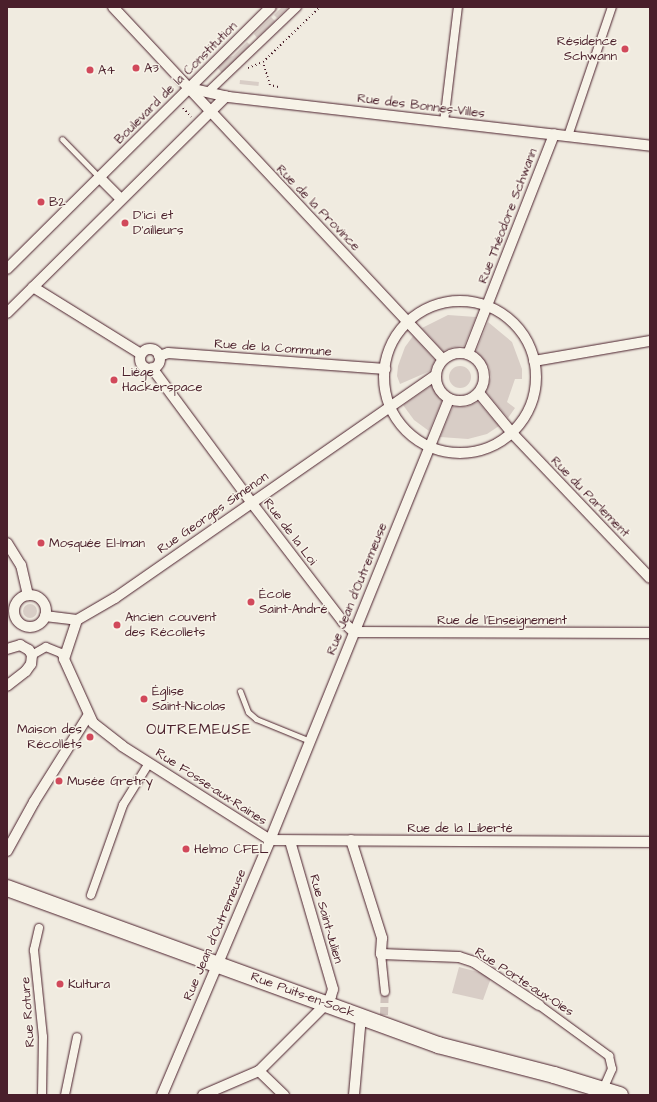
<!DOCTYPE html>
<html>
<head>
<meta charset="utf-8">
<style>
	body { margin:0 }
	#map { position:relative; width:657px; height:1102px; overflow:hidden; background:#f0ebe0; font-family:"Architects Daughter",sans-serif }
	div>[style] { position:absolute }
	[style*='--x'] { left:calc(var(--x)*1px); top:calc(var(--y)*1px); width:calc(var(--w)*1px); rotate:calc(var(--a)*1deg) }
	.green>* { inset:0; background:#d8cdc6; transform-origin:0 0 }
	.round { border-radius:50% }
	.pedestrian-tunnel>* { height:8px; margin-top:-4px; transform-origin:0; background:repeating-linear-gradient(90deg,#cfc2bc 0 8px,transparent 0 12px) }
	.path>* { height:2px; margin-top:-1px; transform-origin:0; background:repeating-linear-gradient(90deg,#4a1f2b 0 1px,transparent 0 4px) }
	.roads { filter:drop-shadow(0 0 1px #4a1f2b) drop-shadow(0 0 1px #4a1f2b) }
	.service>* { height:5px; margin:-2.5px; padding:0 2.5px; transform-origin:2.5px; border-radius:2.5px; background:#f7f3e8 }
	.pedestrian>* { height:8px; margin:-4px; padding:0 4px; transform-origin:4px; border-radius:4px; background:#f7f3e8 }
	.minor>* { height:10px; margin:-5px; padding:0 5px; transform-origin:5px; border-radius:5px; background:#f7f3e8 }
	.minor>.ring { margin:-5px; padding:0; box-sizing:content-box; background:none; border:10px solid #f7f3e8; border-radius:50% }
	.primary>* { height:16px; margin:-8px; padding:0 8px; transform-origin:8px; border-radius:8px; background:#f7f3e8 }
	.dots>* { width:11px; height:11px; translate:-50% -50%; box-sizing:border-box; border:2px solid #f7f3e8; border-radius:50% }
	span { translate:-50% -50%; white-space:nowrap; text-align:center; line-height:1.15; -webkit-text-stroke:3px #f7f3e8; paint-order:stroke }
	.poi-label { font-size:13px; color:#4a1f2b }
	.right { translate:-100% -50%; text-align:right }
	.left { translate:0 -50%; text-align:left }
	.street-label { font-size:13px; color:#4a1f2b }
	.quarter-label { font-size:15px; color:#4a1f2b; letter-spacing:1px }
	.frame { position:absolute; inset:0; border:8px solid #4a1f2b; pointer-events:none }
</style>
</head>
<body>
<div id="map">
	<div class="green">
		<div style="clip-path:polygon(282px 7px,289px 7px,277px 18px,274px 15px)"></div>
		<div style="clip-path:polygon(271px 17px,275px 21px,257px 38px,254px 34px)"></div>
		<div style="clip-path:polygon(247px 42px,250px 45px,222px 73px,216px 66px,223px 59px,233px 56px)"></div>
		<div style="left:240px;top:80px;width:19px;height:4px;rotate:6deg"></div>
		<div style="clip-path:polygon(448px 315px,476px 317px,464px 346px,454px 347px,443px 351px,422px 328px)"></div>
		<div style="clip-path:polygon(488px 322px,512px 342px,522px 369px,522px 379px,515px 379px,507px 402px,515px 408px,508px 418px,486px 392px,491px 377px,489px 367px,476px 351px)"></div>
		<div style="clip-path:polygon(413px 336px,435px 360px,430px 371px,400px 384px,397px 376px,398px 366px,405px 347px)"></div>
		<div class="round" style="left:449px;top:366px;width:22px;height:22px"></div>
		<div style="clip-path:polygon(431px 386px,442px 401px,429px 431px,414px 420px,403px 405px)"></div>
		<div style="clip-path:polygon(478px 402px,499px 426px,487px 434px,468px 439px,440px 437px,453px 407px,466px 407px)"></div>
		<div class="round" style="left:23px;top:604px;width:14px;height:14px"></div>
		<div style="clip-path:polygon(459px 967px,482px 973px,491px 978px,483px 1000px,452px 993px)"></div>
	</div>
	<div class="pedestrian-tunnel">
		<div style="--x:384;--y:1015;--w:23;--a:-88"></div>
	</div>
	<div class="path">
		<div style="--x:248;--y:68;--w:16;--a:-22"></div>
		<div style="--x:278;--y:87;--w:8;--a:-166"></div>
		<div style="--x:270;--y:85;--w:24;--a:-107"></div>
		<div style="--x:263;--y:62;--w:79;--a:-44"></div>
		<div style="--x:183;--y:108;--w:12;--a:48"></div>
	</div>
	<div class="roads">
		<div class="service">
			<div style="--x:62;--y:139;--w:53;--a:45.8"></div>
			<div style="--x:240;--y:691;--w:22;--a:69"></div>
			<div style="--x:248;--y:712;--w:11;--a:41"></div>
			<div style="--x:256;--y:719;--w:58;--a:22.2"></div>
		</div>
		<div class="pedestrian">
			<div style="--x:208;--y:92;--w:123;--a:-43.7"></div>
			<div style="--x:444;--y:122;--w:116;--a:-83.1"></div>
			<div style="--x:568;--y:136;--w:136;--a:-71.2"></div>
			<div style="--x:32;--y:655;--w:16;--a:-30"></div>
			<div style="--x:46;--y:647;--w:16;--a:22"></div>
			<div style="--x:61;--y:653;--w:7;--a:63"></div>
			<div style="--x:91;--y:895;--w:96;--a:-70.4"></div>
			<div style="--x:123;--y:805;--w:49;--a:-58.2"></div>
			<div style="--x:39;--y:928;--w:23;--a:103"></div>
			<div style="--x:34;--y:950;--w:87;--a:84.1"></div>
			<div style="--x:43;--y:1037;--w:58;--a:91"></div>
			<div style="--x:381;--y:954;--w:38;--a:84"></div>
			<div style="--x:539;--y:1005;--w:87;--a:36.1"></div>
			<div style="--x:609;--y:1056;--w:13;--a:77"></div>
			<div style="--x:612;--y:1069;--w:22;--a:114"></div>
			<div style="--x:65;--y:1095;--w:59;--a:-78.3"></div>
		</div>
		<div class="minor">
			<div style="--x:113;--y:7;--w:483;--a:46.9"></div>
			<div style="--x:189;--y:88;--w:41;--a:12.7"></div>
			<div style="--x:229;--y:97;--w:424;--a:6.6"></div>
			<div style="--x:99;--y:177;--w:31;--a:45"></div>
			<div style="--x:7;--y:269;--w:372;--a:-44.8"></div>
			<div style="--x:33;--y:287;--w:127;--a:31.8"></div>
			<div class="ring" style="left:384px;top:301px;width:142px;height:142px"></div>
			<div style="--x:7;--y:313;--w:308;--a:-44.7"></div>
			<div class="ring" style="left:140px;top:349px;width:10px;height:10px"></div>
			<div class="ring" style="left:436px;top:353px;width:38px;height:38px"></div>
			<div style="--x:468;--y:354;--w:236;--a:-68.6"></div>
			<div style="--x:159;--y:356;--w:9;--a:-18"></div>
			<div style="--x:168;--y:353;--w:218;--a:4.2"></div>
			<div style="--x:534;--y:361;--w:118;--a:-9.8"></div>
			<div style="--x:152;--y:368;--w:167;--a:53.5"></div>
			<div style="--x:251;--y:502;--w:151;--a:52.5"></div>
			<div style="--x:343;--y:622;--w:15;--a:42"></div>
			<div style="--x:354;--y:632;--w:296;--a:0.2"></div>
			<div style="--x:479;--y:393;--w:52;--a:50.5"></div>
			<div style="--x:512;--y:433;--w:200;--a:46.4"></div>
			<div style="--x:7;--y:543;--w:26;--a:58"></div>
			<div style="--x:21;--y:565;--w:31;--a:77"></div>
			<div class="ring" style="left:14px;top:595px;width:22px;height:22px"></div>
			<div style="--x:45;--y:616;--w:32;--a:7"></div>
			<div style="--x:77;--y:620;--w:44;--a:-30.1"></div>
			<div style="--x:115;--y:598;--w:391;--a:-34.8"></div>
			<div style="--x:77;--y:620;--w:41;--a:108.4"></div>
			<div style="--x:64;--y:659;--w:70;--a:65.6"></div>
			<div style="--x:93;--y:723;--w:37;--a:38"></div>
			<div style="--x:122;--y:746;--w:175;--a:32.4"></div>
			<div style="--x:270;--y:840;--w:380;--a:0.3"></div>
			<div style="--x:7;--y:649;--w:14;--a:-17"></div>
			<div style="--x:20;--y:645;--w:10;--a:29"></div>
			<div style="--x:29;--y:650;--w:6;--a:59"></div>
			<div style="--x:32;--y:655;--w:9;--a:96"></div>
			<div style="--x:31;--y:664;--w:9;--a:126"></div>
			<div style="--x:26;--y:671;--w:24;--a:142"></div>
			<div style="--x:351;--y:840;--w:103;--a:72.4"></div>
			<div style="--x:382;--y:938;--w:16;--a:94"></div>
			<div style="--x:381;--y:954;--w:78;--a:2.2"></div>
			<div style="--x:459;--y:957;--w:16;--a:18"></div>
			<div style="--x:474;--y:962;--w:78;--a:33.5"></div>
			<div style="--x:7;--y:851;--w:56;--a:-61.1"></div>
			<div style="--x:34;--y:802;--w:102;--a:-57.9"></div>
			<div style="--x:259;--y:1071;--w:35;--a:44"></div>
			<div style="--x:162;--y:1095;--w:277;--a:-67"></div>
			<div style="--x:270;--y:840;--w:476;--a:-67.9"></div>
			<div style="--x:203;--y:1095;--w:61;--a:-23.2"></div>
			<div style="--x:259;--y:1071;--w:96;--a:-45"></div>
			<div style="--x:327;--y:1003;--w:8;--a:-60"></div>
			<div style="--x:331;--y:996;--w:7;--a:-74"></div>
			<div style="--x:333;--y:989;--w:154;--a:-106.2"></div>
			<div style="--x:354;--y:1095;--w:79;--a:-84.9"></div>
		</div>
		<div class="primary">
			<div style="--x:7;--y:888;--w:459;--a:20"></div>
			<div style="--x:438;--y:1045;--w:120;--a:14.5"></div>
			<div style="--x:554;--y:1075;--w:69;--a:16.9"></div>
		</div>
	</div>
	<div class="dots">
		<div style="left:625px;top:49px;background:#d1495b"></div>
		<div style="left:136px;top:68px;background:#d1495b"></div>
		<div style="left:90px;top:70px;background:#d1495b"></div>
		<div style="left:41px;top:202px;background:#d1495b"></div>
		<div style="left:125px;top:223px;background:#d1495b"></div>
		<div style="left:114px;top:380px;background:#d1495b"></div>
		<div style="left:41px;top:543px;background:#d1495b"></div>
		<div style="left:251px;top:602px;background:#d1495b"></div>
		<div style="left:117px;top:625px;background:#d1495b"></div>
		<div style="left:144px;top:699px;background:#d1495b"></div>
		<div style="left:90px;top:737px;background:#d1495b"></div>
		<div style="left:59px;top:781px;background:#d1495b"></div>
		<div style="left:186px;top:849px;background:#d1495b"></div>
		<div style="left:60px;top:984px;background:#d1495b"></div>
	</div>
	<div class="poi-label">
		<span class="right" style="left:617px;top:49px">Résidence<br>Schwann</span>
		<span class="left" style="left:144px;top:68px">A3</span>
		<span class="left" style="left:98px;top:70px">A4</span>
		<span class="left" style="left:49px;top:202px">B2</span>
		<span class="left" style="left:133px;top:223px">D'ici et<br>D'ailleurs</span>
		<span class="left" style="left:122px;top:380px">Liège<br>Hackerspace</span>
		<span class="left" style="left:49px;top:543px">Mosquée El-Iman</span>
		<span class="left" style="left:259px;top:602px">École<br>Saint-André</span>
		<span class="left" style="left:125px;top:625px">Ancien couvent<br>des Récollets</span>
		<span class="left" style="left:152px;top:699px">Église<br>Saint-Nicolas</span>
		<span class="right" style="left:82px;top:737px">Maison des<br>Récollets</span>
		<span class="left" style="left:67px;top:781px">Musée Gretry</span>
		<span class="left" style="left:194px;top:849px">Helmo CFEL</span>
		<span class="left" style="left:68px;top:984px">Kultura</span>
	</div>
	<div class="street-label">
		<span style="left:176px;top:83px;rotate:-45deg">Boulevard de la Constitution</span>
		<span style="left:421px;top:106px;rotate:7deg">Rue des Bonnes-Villes</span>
		<span style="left:318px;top:208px;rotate:46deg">Rue de la Province</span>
		<span style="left:508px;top:216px;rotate:-69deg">Rue Théodore Schwann</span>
		<span style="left:273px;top:348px;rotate:4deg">Rue de la Commune</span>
		<span style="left:590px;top:497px;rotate:46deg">Rue du Parlement</span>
		<span style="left:213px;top:513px;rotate:-35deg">Rue Georges Simenon</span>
		<span style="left:290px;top:532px;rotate:53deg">Rue de la Loi</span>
		<span style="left:357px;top:589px;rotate:-68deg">Rue Jean d'Outremeuse</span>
		<span style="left:502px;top:620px">Rue de l'Enseignement</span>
		<span style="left:211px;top:787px;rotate:33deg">Rue Fosse-aux-Raines</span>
		<span style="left:460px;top:828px">Rue de la Liberté</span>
		<span style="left:326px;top:919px;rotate:74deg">Rue Saint-Julien</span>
		<span style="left:215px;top:935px;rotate:-67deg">Rue Jean d'Outremeuse</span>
		<span style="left:524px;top:982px;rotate:33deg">Rue Porte-aux-Oies</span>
		<span style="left:303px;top:995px;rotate:20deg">Rue Puits-en-Sock</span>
		<span style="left:28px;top:1012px;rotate:-94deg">Rue Roture</span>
	</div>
	<div class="quarter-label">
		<span style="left:199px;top:730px">OUTREMEUSE</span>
	</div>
	<div class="frame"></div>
</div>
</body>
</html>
